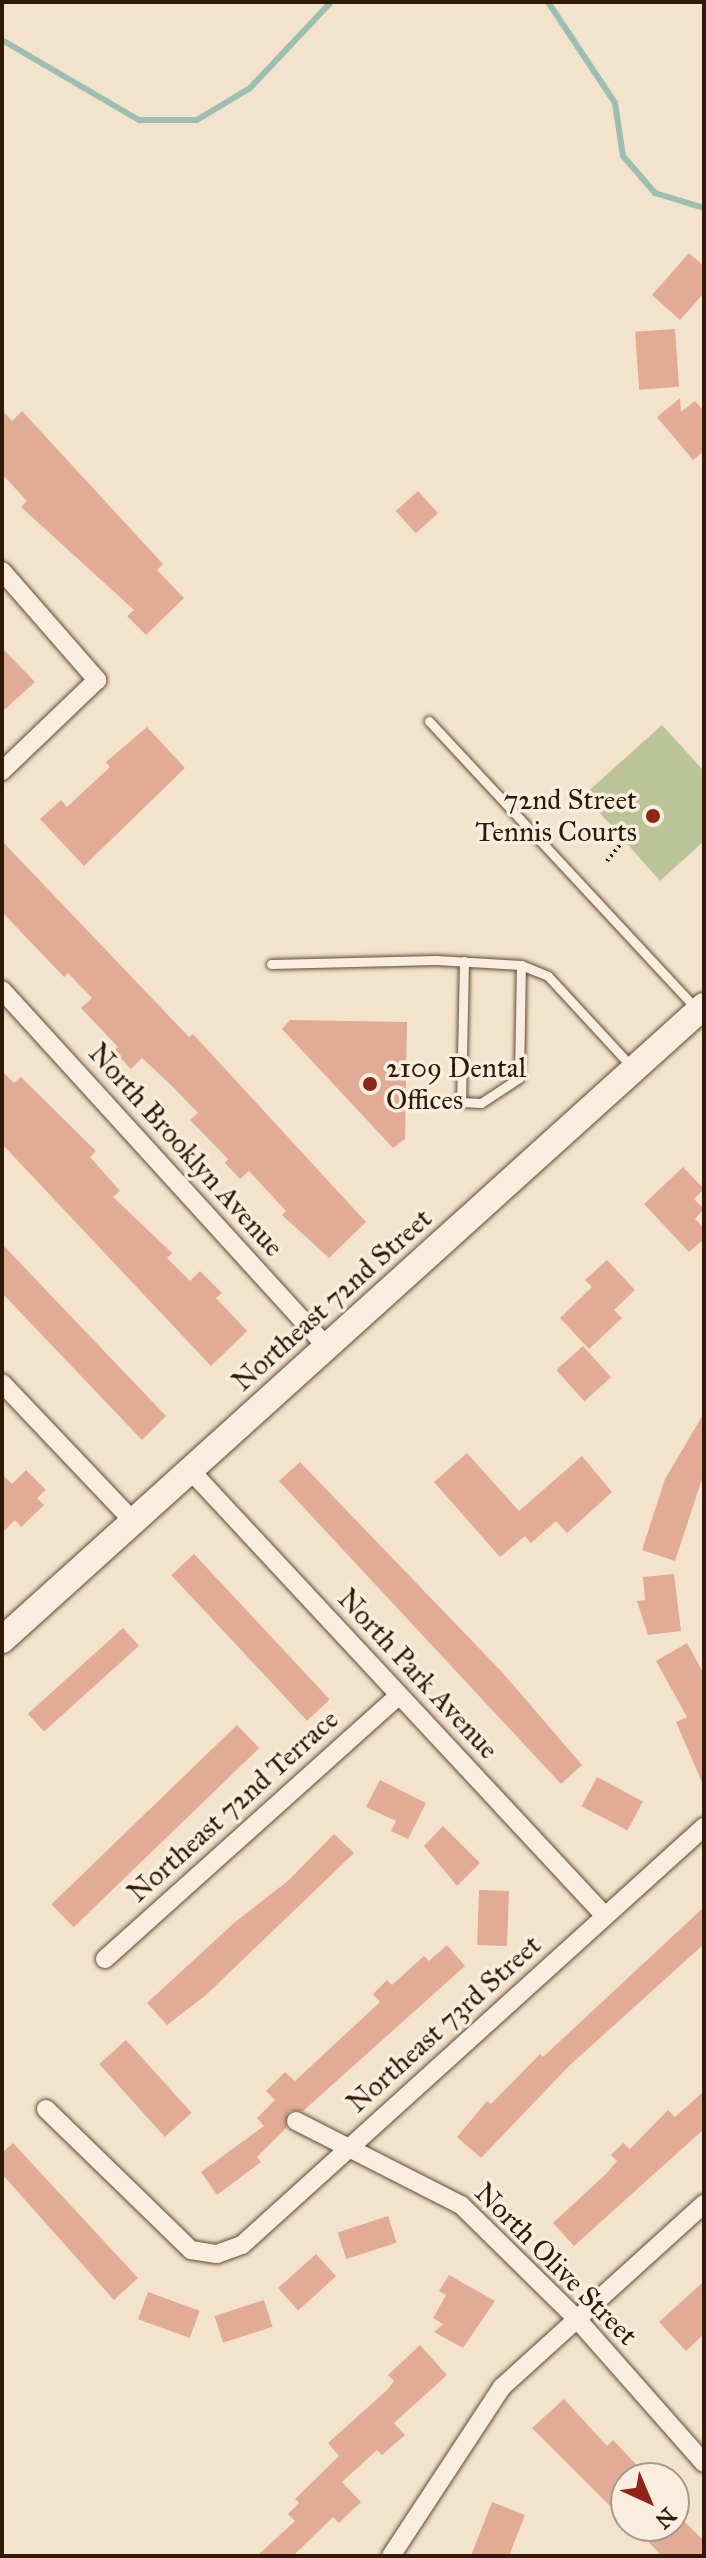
<!DOCTYPE html>
<html>
<head>
<meta charset="utf-8">
<style>
	body { margin:0 }
	#map { position:relative; width:706px; height:2558px; overflow:hidden; background:#f4e3cc; font-family:"IM FELL Great Primer",serif }
	div>[style] { position:absolute }
	[style*='--x'] { left:calc(var(--x)*1px); top:calc(var(--y)*1px); width:calc(var(--w)*1px); rotate:calc(var(--a)*1deg) }
	.green>* { inset:0; background:#bbc498 }
	.stream>* { height:6px; margin:-3px; padding:0 3px; transform-origin:3px; border-radius:3px; background:#9cbeb3 }
	.building>* { inset:0; background:#e1ab95; transform-origin:0 0 }
	.path>* { height:4px; margin-top:-2px; transform-origin:0; background:repeating-linear-gradient(90deg,#2e1a05 0 2px,transparent 0 6px) }
	.roads { filter:drop-shadow(0 0 2px #604c37) drop-shadow(0 0 2px #604c37) }
	.service>* { height:9px; margin:-4.5px; padding:0 4.5px; transform-origin:4.5px; border-radius:4.5px; background:#f8edde }
	.minor>* { height:18px; margin:-9px; padding:0 9px; transform-origin:9px; border-radius:9px; background:#f8edde }
	.secondary>* { height:26px; margin:-13px; padding:0 13px; transform-origin:13px; border-radius:13px; background:#f8edde }
	.dots>* { width:22px; height:22px; translate:-50% -50%; box-sizing:border-box; border:4px solid #f8edde; border-radius:50% }
	span { translate:-50% -50%; white-space:nowrap; text-align:center; line-height:1.15; -webkit-text-stroke:7px #f8edde; paint-order:stroke }
	.poi-label { font-size:28px; color:#2e1a05 }
	.right { translate:-100% -50%; text-align:right }
	.left { translate:0 -50%; text-align:left }
	.street-label { font-size:28px; color:#2e1a05 }
	.frame { position:absolute; inset:0; border:4px solid #2e1a05; pointer-events:none }
	.north { position:absolute; left:610px; top:2462px; width:80px; height:80px; box-sizing:border-box; background:#f8edde; border:2px solid #a79987; border-radius:50%; rotate:136deg; font-size:22px; font-weight:700; line-height:32px; text-align:center; color:#2e1a05 }
	.north::after { content:''; display:block; margin:auto; width:28px; height:36px; background:#8f2418; clip-path:polygon(50% 0,100% 100%,50% 72%,0 100%) }
</style>
</head>
<body>
<div id="map">
	<div class="green">
		<div style="clip-path:polygon(662px 725px,704px 771px,704px 841px,660px 881px,584px 795px)"></div>
	</div>
	<div class="stream">
		<div style="--x:548;--y:2;--w:121;--a:56.4"></div>
		<div style="--x:615;--y:103;--w:54;--a:81.4"></div>
		<div style="--x:623;--y:156;--w:49;--a:49.1"></div>
		<div style="--x:655;--y:193;--w:51;--a:17"></div>
		<div style="--x:2;--y:40;--w:159;--a:30.3"></div>
		<div style="--x:139;--y:120;--w:58;--a:0"></div>
		<div style="--x:197;--y:120;--w:62;--a:-31.1"></div>
		<div style="--x:250;--y:88;--w:118;--a:-46.7"></div>
	</div>
	<div class="building">
		<div style="clip-path:polygon(689px 253px,704px 266px,704px 293px,680px 320px,652px 295px)"></div>
		<div style="left:675px;top:329px;width:58px;height:40px;rotate:86deg"></div>
		<div style="clip-path:polygon(680px 398px,681px 412px,695px 401px,704px 411px,704px 451px,693px 460px,657px 417px)"></div>
		<div style="clip-path:polygon(2px 410px,12px 421px,22px 411px,163px 564px,157px 570px,184px 598px,146px 635px,127px 616px,134px 610px,21px 507px,27px 501px,2px 474px)"></div>
		<div style="left:418px;top:491px;width:30px;height:30px;rotate:48deg"></div>
		<div style="clip-path:polygon(2px 648px,35px 682px,2px 712px)"></div>
		<div style="clip-path:polygon(147px 727px,185px 768px,84px 866px,40px 819px,61px 800px,67px 807px,110px 767px,106px 762px)"></div>
		<div style="clip-path:polygon(2px 841px,189px 1037px,193px 1034px,366px 1222px,329px 1258px,282px 1215px,286px 1211px,249px 1171px,240px 1179px,225px 1163px,228px 1159px,190px 1120px,198px 1113px,173px 1087px,142px 1058px,131px 1069px,114px 1051px,118px 1047px,81px 1008px,92px 998px,68px 973px,64px 977px,2px 912px)"></div>
		<div style="clip-path:polygon(290px 1020px,407px 1022px,405px 1139px,393px 1148px,282px 1029px)"></div>
		<div style="clip-path:polygon(2px 1071px,14px 1083px,21px 1077px,96px 1151px,90px 1157px,120px 1191px,113px 1197px,172px 1253px,167px 1258px,190px 1281px,200px 1271px,222px 1293px,216px 1298px,247px 1331px,211px 1366px,2px 1144px)"></div>
		<div style="clip-path:polygon(683px 1167px,704px 1189px,694px 1199px,704px 1209px,695px 1219px,704px 1228px,704px 1239px,689px 1252px,644px 1204px)"></div>
		<div style="clip-path:polygon(2px 1244px,166px 1416px,142px 1440px,2px 1293px)"></div>
		<div style="clip-path:polygon(607px 1260px,635px 1290px,614px 1310px,622px 1318px,589px 1349px,560px 1318px,592px 1287px,585px 1280px)"></div>
		<div style="left:583px;top:1346px;width:42px;height:36px;rotate:48deg"></div>
		<div style="clip-path:polygon(704px 1413px,704px 1473px,675px 1561px,642px 1550px,665px 1479px)"></div>
		<div style="clip-path:polygon(467px 1453px,519px 1511px,582px 1456px,612px 1492px,567px 1533px,556px 1521px,531px 1543px,525px 1536px,500px 1557px,434px 1482px)"></div>
		<div style="clip-path:polygon(300px 1462px,501px 1671px,582px 1765px,561px 1784px,279px 1481px)"></div>
		<div style="clip-path:polygon(26px 1470px,46px 1490px,37px 1498px,44px 1505px,21px 1527px,15px 1520px,2px 1533px,2px 1474px,12px 1484px)"></div>
		<div style="left:194px;top:1554px;width:199px;height:31px;rotate:47deg"></div>
		<div style="clip-path:polygon(674px 1574px,681px 1631px,648px 1635px,637px 1601px,645px 1600px,643px 1577px)"></div>
		<div style="left:123px;top:1628px;width:24px;height:128px;rotate:48deg"></div>
		<div style="clip-path:polygon(687px 1643px,704px 1674px,704px 1787px,676px 1722px,687px 1717px,656px 1661px)"></div>
		<div style="left:237px;top:1725px;width:32px;height:258px;rotate:46deg"></div>
		<div style="left:597px;top:1777px;width:52px;height:33px;rotate:28deg"></div>
		<div style="clip-path:polygon(380px 1780px,426px 1803px,408px 1839px,391px 1831px,396px 1821px,366px 1807px)"></div>
		<div style="clip-path:polygon(443px 1826px,480px 1863px,457px 1886px,424px 1846px)"></div>
		<div style="clip-path:polygon(334px 1834px,354px 1853px,206px 1995px,167px 2025px,147px 2003px,234px 1923px,289px 1880px)"></div>
		<div style="left:479px;top:1890px;width:30px;height:55px;rotate:2deg"></div>
		<div style="clip-path:polygon(704px 1907px,704px 1944px,569px 2066px,481px 2158px,457px 2137px,487px 2101px,491px 2104px,540px 2054px,543px 2057px)"></div>
		<div style="clip-path:polygon(447px 1945px,465px 1966px,303px 2111px,289px 2111px,286px 2128px,257px 2157px,261px 2162px,217px 2195px,201px 2172px,264px 2126px,257px 2118px,275px 2100px,266px 2091px,285px 2072px,295px 2081px,380px 2002px,373px 1994px,387px 1980px,392px 1985px,424px 1956px,429px 1961px)"></div>
		<div style="left:126px;top:2040px;width:98px;height:36px;rotate:48deg"></div>
		<div style="clip-path:polygon(704px 2091px,704px 2129px,574px 2246px,553px 2223px,607px 2173px,617px 2161px,611px 2155px,623px 2143px,630px 2149px,668px 2110px,675px 2117px)"></div>
		<div style="clip-path:polygon(13px 2143px,138px 2278px,114px 2300px,2px 2174px,2px 2153px)"></div>
		<div style="left:388px;top:2216px;width:28px;height:53px;rotate:72deg"></div>
		<div style="left:316px;top:2254px;width:30px;height:51px;rotate:48deg"></div>
		<div style="clip-path:polygon(449px 2275px,495px 2301px,463px 2348px,434px 2332px,443px 2324px,433px 2318px,446px 2295px,439px 2291px)"></div>
		<div style="clip-path:polygon(704px 2281px,704px 2334px,686px 2351px,659px 2322px)"></div>
		<div style="left:148px;top:2292px;width:55px;height:29px;rotate:20deg"></div>
		<div style="left:264px;top:2300px;width:28px;height:52px;rotate:72deg"></div>
		<div style="clip-path:polygon(420px 2345px,447px 2375px,394px 2423px,405px 2435px,382px 2455px,377px 2450px,342px 2482px,361px 2502px,339px 2523px,333px 2517px,293px 2556px,257px 2556px,295px 2521px,288px 2514px,299px 2503px,295px 2499px,339px 2456px,328px 2443px,387px 2390px,394px 2381px,388px 2375px)"></div>
		<div style="clip-path:polygon(564px 2399px,607px 2446px,613px 2440px,649px 2478px,626px 2478px,626px 2522px,532px 2428px)"></div>
		<div style="clip-path:polygon(492px 2502px,525px 2515px,509px 2556px,471px 2556px)"></div>
		<div style="clip-path:polygon(674px 2511px,704px 2541px,704px 2556px,662px 2556px,633px 2526px,674px 2526px)"></div>
	</div>
	<div class="path">
		<div style="--x:607;--y:861;--w:27;--a:-51"></div>
	</div>
	<div class="roads">
		<div class="service">
			<div style="--x:429;--y:721;--w:392;--a:47.1"></div>
			<div style="--x:464;--y:961;--w:141;--a:91.2"></div>
			<div style="--x:461;--y:1102;--w:20;--a:3"></div>
			<div style="--x:481;--y:1103;--w:45;--a:-33.3"></div>
			<div style="--x:519;--y:1078;--w:113;--a:-89"></div>
			<div style="--x:271;--y:964;--w:165;--a:-1.4"></div>
			<div style="--x:436;--y:960;--w:85;--a:3.4"></div>
			<div style="--x:521;--y:965;--w:29;--a:22"></div>
			<div style="--x:548;--y:976;--w:124;--a:47.3"></div>
		</div>
		<div class="minor">
			<div style="--x:2;--y:571;--w:145;--a:48.9"></div>
			<div style="--x:97;--y:680;--w:132;--a:136.2"></div>
			<div style="--x:2;--y:990;--w:484;--a:47.7"></div>
			<div style="--x:2;--y:1383;--w:192;--a:46.5"></div>
			<div style="--x:191;--y:1471;--w:608;--a:47.07"></div>
			<div style="--x:105;--y:1959;--w:395;--a:-41.9"></div>
			<div style="--x:46;--y:2109;--w:202;--a:44.2"></div>
			<div style="--x:191;--y:2250;--w:26;--a:9"></div>
			<div style="--x:217;--y:2254;--w:27;--a:-20"></div>
			<div style="--x:242;--y:2245;--w:623;--a:-42.14"></div>
			<div style="--x:296;--y:2121;--w:185;--a:27"></div>
			<div style="--x:461;--y:2205;--w:163;--a:44.5"></div>
			<div style="--x:577;--y:2319;--w:192;--a:48.6"></div>
			<div style="--x:391;--y:2556;--w:202;--a:-56.7"></div>
			<div style="--x:502;--y:2387;--w:273;--a:-42.2"></div>
		</div>
		<div class="secondary">
			<div style="--x:2;--y:1640;--w:946;--a:-42.09"></div>
		</div>
	</div>
	<div class="dots">
		<div style="left:653px;top:816px;background:#8f2418"></div>
		<div style="left:370px;top:1084px;background:#8f2418"></div>
	</div>
	<div class="poi-label">
		<span class="right" style="left:637px;top:816px">72nd Street<br>Tennis Courts</span>
		<span class="left" style="left:386px;top:1084px">2109 Dental<br>Offices</span>
	</div>
	<div class="street-label">
		<span style="left:186px;top:1150px;rotate:48deg">North Brooklyn Avenue</span>
		<span style="left:332px;top:1300px;rotate:-42deg">Northeast 72nd Street</span>
		<span style="left:418px;top:1674px;rotate:47deg">North Park Avenue</span>
		<span style="left:233px;top:1806px;rotate:-42deg">Northeast 72nd Terrace</span>
		<span style="left:444px;top:2024px;rotate:-42deg">Northeast 73rd Street</span>
		<span style="left:556px;top:2264px;rotate:45deg">North Olive Street</span>
	</div>
	<div class="frame"></div>
	<div class="north">N</div>
</div>
</body>
</html>
